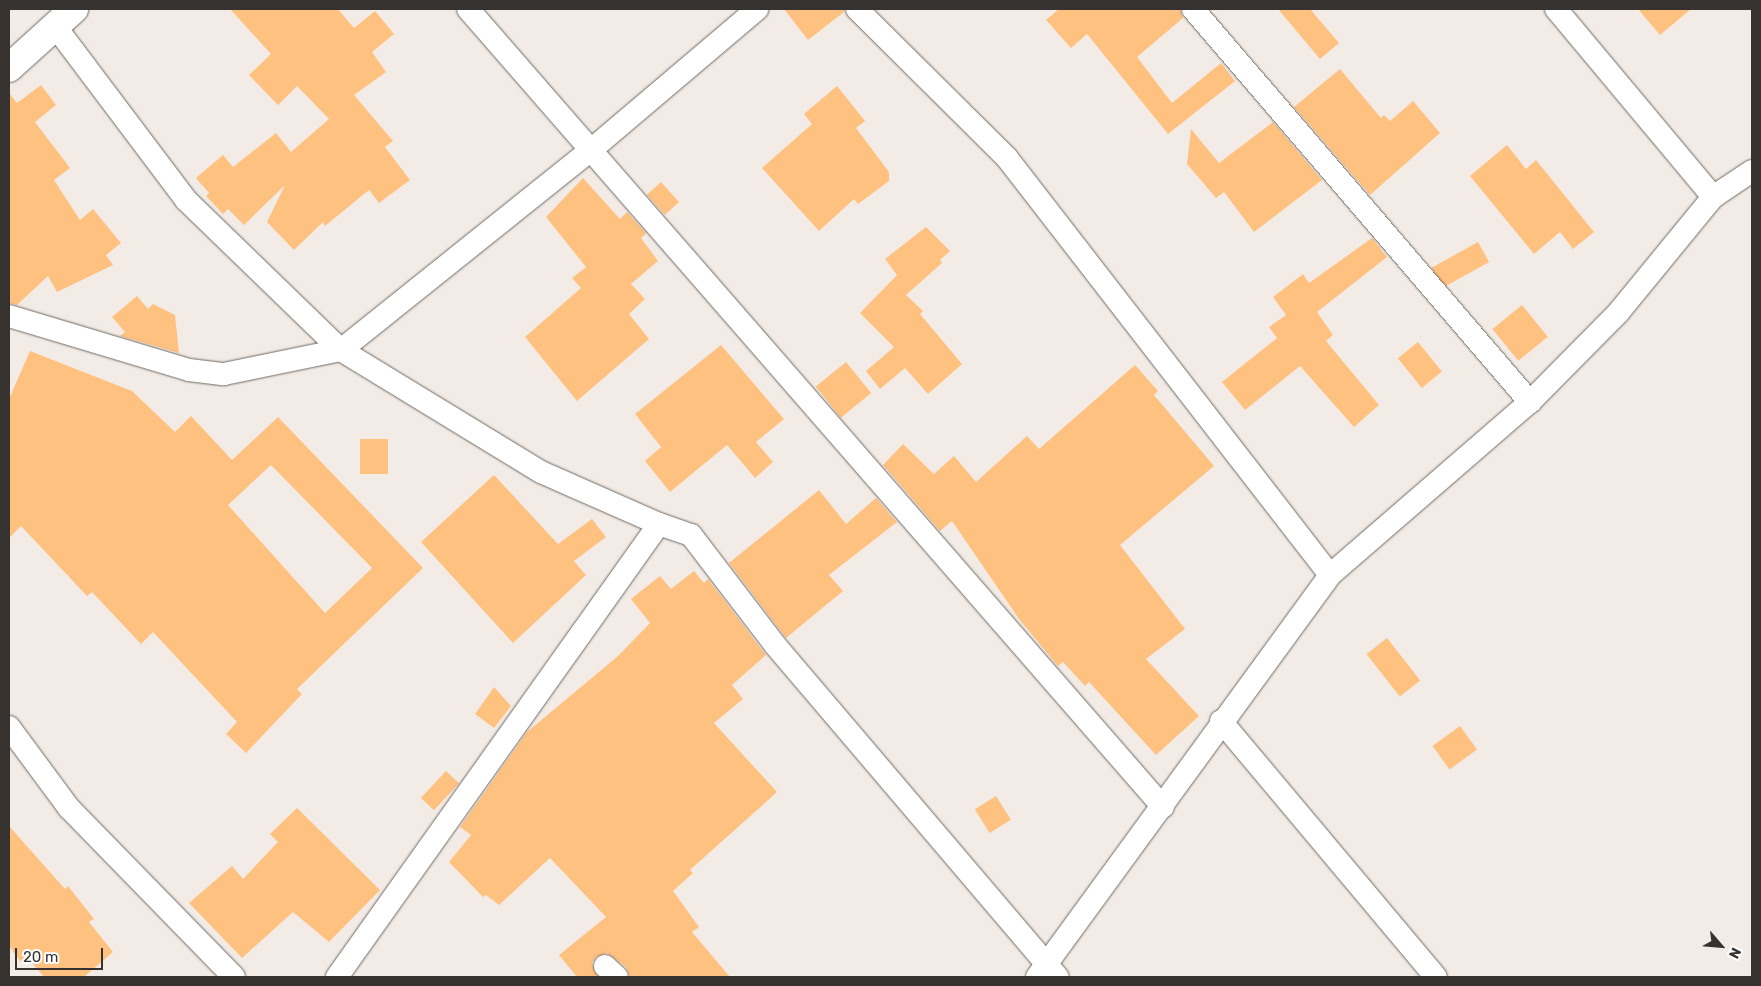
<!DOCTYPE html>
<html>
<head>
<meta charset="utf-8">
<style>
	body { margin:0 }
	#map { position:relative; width:1761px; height:986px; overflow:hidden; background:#f3ece6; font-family:Rubik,sans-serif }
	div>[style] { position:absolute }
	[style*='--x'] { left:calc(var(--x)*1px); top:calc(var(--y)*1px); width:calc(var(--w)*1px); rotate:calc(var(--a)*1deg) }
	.building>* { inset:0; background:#ffc180; transform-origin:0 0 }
	.roads { filter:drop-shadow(0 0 1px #6f6964) drop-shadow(0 0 1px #6f6964) }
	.minor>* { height:22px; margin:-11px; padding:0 11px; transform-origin:11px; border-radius:11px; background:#fff }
	.tertiary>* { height:28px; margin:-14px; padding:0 14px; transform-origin:14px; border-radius:14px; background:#fff }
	span { translate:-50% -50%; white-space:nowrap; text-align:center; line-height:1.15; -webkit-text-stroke:4px #fff; paint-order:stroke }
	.frame { position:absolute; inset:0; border:10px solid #353230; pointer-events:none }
	.north { position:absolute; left:1696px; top:921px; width:50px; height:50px; -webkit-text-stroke:4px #fff; paint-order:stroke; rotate:117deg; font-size:14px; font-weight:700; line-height:20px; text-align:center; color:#353230 }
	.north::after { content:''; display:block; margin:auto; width:18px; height:22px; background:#353230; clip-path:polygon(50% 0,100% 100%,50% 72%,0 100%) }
	.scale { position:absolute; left:15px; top:948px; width:88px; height:22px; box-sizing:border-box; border:2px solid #353230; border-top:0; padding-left:6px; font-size:15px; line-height:18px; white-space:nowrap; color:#353230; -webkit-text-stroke:4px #fff; paint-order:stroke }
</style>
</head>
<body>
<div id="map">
	<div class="building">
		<div style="clip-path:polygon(230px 9px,338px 9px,354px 28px,375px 11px,394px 34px,372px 52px,386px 72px,354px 95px,393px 141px,385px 147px,410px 180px,379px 203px,369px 190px,325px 226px,323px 222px,294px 250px,267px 222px,285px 185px,244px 225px,228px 209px,223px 214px,206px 196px,209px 193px,196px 178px,223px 155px,233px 167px,276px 133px,291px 152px,329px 119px,297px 86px,278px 105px,249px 75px,271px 54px)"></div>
		<div style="clip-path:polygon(784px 9px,844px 9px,844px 12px,808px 40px)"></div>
		<div style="clip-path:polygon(1059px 9px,1180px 9px,1183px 18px,1137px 57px,1172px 103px,1221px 63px,1235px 81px,1168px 134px,1087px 34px,1071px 48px,1046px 20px)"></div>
		<div style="clip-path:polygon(1278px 9px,1310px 9px,1339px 43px,1320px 59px)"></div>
		<div style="clip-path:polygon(1638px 9px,1691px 9px,1660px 35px)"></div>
		<div style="clip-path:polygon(1340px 69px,1381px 118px,1384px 115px,1390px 121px,1413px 101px,1440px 133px,1370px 195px,1294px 107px)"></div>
		<div style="clip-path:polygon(41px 85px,56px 105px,35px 122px,70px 168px,54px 180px,80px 220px,93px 209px,121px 243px,106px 255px,113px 265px,57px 292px,48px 276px,17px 305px,9px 303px,9px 93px,17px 103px)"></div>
		<div style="clip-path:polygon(837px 86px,865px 121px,856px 128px,889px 172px,889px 181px,858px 204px,854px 199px,819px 231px,762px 168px,812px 124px,804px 114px)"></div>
		<div style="clip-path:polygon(1273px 122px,1322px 180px,1254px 232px,1224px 192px,1216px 198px,1187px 164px,1191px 129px,1219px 163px)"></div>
		<div style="clip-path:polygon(1507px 145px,1526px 169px,1536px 160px,1594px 232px,1573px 249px,1560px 232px,1534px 254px,1470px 176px)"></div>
		<div style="clip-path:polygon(583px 178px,620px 219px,627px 212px,646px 233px,641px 238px,658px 261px,631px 284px,645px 299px,629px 314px,649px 339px,577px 401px,525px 337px,581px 288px,572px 278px,586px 267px,546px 217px)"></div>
		<div style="left:661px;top:182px;width:27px;height:19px;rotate:48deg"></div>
		<div style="clip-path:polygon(926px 227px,950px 251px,940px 260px,942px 263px,906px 295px,923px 311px,920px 314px,962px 364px,928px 394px,905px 368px,880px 389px,866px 371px,894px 347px,860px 313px,897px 275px,885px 259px)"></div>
		<div style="clip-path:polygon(1372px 238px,1387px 257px,1317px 312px,1333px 335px,1326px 341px,1379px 405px,1354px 427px,1300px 366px,1245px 410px,1222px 382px,1277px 338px,1269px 327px,1286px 315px,1273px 297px,1303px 274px,1309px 283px)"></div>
		<div style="left:1478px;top:242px;width:23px;height:53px;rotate:61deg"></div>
		<div style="clip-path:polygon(137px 296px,148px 309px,153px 304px,175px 315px,179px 353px,120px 336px,125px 332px,112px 317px)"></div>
		<div style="left:1522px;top:305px;width:41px;height:38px;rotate:51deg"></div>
		<div style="left:1418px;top:342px;width:38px;height:26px;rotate:51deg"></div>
		<div style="clip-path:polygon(721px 345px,784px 419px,756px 442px,773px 462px,755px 478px,727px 445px,670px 492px,645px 461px,661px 447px,635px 414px)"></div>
		<div style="clip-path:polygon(evenodd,30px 351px,132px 391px,175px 432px,191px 416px,232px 460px,278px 417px,423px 568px,297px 689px,302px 694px,246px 753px,226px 734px,237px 722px,153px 632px,141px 644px,92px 592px,87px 596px,21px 526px,9px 538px,9px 399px,30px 351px,271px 465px,372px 568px,325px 613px,228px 505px,271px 465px)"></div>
		<div style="left:846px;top:362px;width:40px;height:39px;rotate:51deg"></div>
		<div style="clip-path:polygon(1135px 365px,1158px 391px,1154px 395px,1214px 466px,1120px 545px,1185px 629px,1146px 659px,1199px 716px,1156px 755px,1089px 682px,1085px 686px,1063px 662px,1058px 666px,1019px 619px,952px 521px,940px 531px,883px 465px,903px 444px,934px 474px,954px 456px,976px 482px,1027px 436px,1039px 449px)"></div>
		<div style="left:360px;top:439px;width:28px;height:35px"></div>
		<div style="clip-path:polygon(494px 475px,558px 544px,592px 519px,606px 537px,574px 561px,586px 575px,513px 643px,421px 542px)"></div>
		<div style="clip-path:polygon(819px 490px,846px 524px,876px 498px,897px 522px,829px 575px,843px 591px,786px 638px,729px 563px)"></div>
		<div style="clip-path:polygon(694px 571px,704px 583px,708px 579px,766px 655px,732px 685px,743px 699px,714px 723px,777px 792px,690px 870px,693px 873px,673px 891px,699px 927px,692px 932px,730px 977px,630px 977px,626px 967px,607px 953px,596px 957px,592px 963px,598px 977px,577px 977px,559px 955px,606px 917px,550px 858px,499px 905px,486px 895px,483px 897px,449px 862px,471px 835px,460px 827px,527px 732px,618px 656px,650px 623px,631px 599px,660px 576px,671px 589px)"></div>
		<div style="left:1387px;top:638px;width:54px;height:26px;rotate:52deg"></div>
		<div style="clip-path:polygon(494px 687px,511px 706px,494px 728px,475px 714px)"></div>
		<div style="left:1460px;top:726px;width:29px;height:34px;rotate:54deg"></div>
		<div style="left:446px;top:771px;width:18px;height:37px;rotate:43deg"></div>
		<div style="left:996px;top:796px;width:28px;height:25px;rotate:58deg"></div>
		<div style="clip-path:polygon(297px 808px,380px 890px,329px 942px,293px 912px,242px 958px,189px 903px,232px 866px,243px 879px,278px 842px,270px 834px)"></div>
		<div style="clip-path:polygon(9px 826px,65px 889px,68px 886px,94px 919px,89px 922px,113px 952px,84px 977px,44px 977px,27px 957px,21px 962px,9px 946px)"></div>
	</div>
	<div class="roads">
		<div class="minor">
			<div style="--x:468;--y:9;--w:1058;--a:48.95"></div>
			<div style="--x:857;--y:9;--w:211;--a:44.8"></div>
			<div style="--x:1007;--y:158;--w:527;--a:52.24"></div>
			<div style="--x:1193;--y:9;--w:518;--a:49.39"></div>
			<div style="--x:1556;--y:9;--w:245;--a:50.1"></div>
			<div style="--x:55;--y:26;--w:218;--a:53"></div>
			<div style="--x:186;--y:200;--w:216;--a:44.1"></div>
			<div style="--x:341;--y:350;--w:234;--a:31.4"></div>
			<div style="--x:541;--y:472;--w:129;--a:23.8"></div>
			<div style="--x:659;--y:524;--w:556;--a:125.41"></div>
			<div style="--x:9;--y:316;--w:188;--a:16.7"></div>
			<div style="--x:189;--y:370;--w:35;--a:7"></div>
			<div style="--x:224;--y:374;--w:119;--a:-11.6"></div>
			<div style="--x:341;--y:350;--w:320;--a:-38.7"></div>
			<div style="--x:591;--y:150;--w:218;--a:-40.3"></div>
			<div style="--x:659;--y:524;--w:34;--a:19"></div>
			<div style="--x:691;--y:535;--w:138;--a:52.6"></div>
			<div style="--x:775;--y:645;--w:436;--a:49.6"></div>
			<div style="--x:1221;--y:721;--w:334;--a:50"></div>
			<div style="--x:9;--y:727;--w:101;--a:53.5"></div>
			<div style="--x:69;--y:808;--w:236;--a:45.7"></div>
			<div style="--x:605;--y:966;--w:16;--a:43"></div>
			<div style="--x:1037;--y:977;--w:497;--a:-53.9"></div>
			<div style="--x:1330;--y:575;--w:264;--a:-40.9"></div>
			<div style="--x:1530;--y:402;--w:125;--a:-45.3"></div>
			<div style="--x:1618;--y:313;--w:150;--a:-50.7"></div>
			<div style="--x:1713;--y:197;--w:47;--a:-33.7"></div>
		</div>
		<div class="tertiary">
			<div style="--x:9;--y:68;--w:88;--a:-42.2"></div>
		</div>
	</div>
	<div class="frame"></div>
	<div class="north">N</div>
	<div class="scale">20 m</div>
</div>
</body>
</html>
